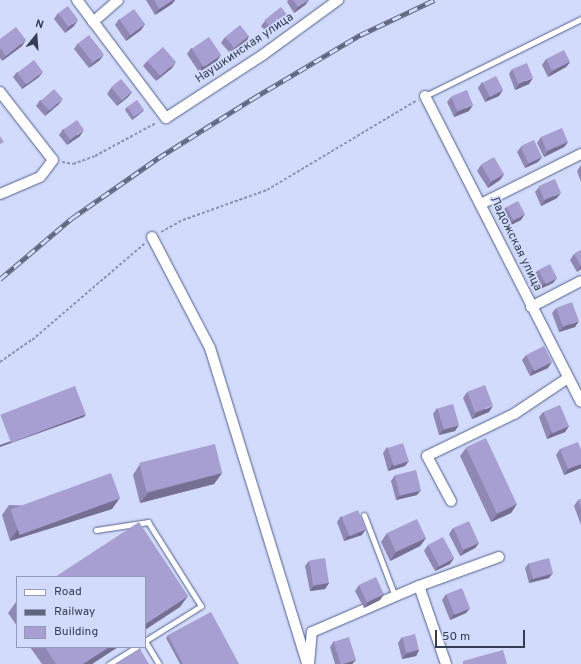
<!DOCTYPE html>
<html>
<head>
<meta charset="utf-8">
<style>
	body { margin:0 }
	#map { position:relative; width:581px; height:664px; overflow:hidden; background:#d2dbfb; font-family:Overpass,sans-serif }
	div>[style] { position:absolute }
	[style*='--x'] { left:calc(var(--x)*1px); top:calc(var(--y)*1px); width:calc(var(--w)*1px); rotate:calc(var(--a)*1deg) }
	.path>* { height:2px; margin-top:-1px; transform-origin:0; background:repeating-linear-gradient(90deg,#8b93ae 0 3px,transparent 0 5px) }
	.roads { filter:drop-shadow(0 0 1px #535f8c) drop-shadow(0 0 1px #535f8c) }
	.service>* { height:5px; margin:-2.5px; padding:0 2.5px; transform-origin:2.5px; border-radius:2.5px; background:#fff }
	.minor>* { height:10px; margin:-5px; padding:0 5px; transform-origin:5px; border-radius:5px; background:#fff }
	.rail>* { height:4.5px; margin-top:-2.25px; transform-origin:0; background:repeating-linear-gradient(90deg,#d2dbfb 0 9px,#5e657c 0 18px); box-sizing:border-box; border-block:1px solid #5e657c }
	.wall>* { inset:0; background:#9088b4 }
	.shaded-wall>* { inset:0; background:#756f92 }
	.building>* { inset:0; background:#a79ed1; transform-origin:0 0 }
	span { translate:-50% -50%; white-space:nowrap; text-align:center; line-height:1.15; -webkit-text-stroke:3.5px #d2dbfb; paint-order:stroke }
	.street-label { font-size:12px; color:#363c51 }
	.legend { position:absolute; left:16px; top:576px; width:130px; height:72px; box-sizing:border-box; background:#d2dbfb; border:1px solid #949bb7; margin:0; padding:5px 7px; list-style:none; font-size:12px; color:#363c51 }
	.legend li { display:flex; align-items:center; gap:8px; height:20px }
	.legend b { width:20px; border:1px solid #949bb7 }
	.north { position:absolute; left:16px; top:16px; width:40px; height:40px; -webkit-text-stroke:3px #d2dbfb; paint-order:stroke; rotate:17deg; font-size:11px; font-weight:700; line-height:16px; text-align:center; color:#363c51 }
	.north::after { content:''; display:block; margin:auto; width:14px; height:18px; background:#363c51; clip-path:polygon(50% 0,100% 100%,50% 72%,0 100%) }
	.scale { position:absolute; left:435px; top:630px; width:90px; height:18px; box-sizing:border-box; border:2px solid #363c51; border-top:0; padding-left:5px; font-size:12px; line-height:14px; white-space:nowrap; color:#363c51; -webkit-text-stroke:3px #d2dbfb; paint-order:stroke }
</style>
</head>
<body>
<div id="map">
	<div class="path">
		<div style="--x:62;--y:162;--w:11;--a:10"></div>
		<div style="--x:73;--y:164;--w:23;--a:-20"></div>
		<div style="--x:95;--y:156;--w:69;--a:-28.4"></div>
		<div style="--x:161;--y:232;--w:25;--a:-29"></div>
		<div style="--x:183;--y:220;--w:89;--a:-19.7"></div>
		<div style="--x:267;--y:190;--w:174;--a:-30.9"></div>
		<div style="--x:0;--y:362;--w:39;--a:-35"></div>
		<div style="--x:32;--y:340;--w:148;--a:-40.6"></div>
	</div>
	<div class="roads">
		<div class="service">
			<div style="--x:425;--y:96;--w:174;--a:-26.3"></div>
			<div style="--x:364;--y:515;--w:87;--a:69.1"></div>
			<div style="--x:96;--y:530;--w:53;--a:-8.7"></div>
			<div style="--x:148;--y:522;--w:99;--a:57.8"></div>
			<div style="--x:201;--y:606;--w:66;--a:148"></div>
			<div style="--x:145;--y:641;--w:27;--a:59"></div>
			<div style="--x:109;--y:664;--w:32;--a:-32"></div>
		</div>
		<div class="minor">
			<div style="--x:77;--y:0;--w:148;--a:53"></div>
			<div style="--x:166;--y:118;--w:117;--a:-33.1"></div>
			<div style="--x:264;--y:54;--w:92;--a:-36.1"></div>
			<div style="--x:93;--y:22;--w:33;--a:-41"></div>
			<div style="--x:0;--y:92;--w:86;--a:52.1"></div>
			<div style="--x:53;--y:160;--w:21;--a:127"></div>
			<div style="--x:40;--y:177;--w:43;--a:157"></div>
			<div style="--x:425;--y:96;--w:343;--a:63"></div>
			<div style="--x:481;--y:204;--w:112;--a:-26.6"></div>
			<div style="--x:152;--y:237;--w:125;--a:62.4"></div>
			<div style="--x:210;--y:348;--w:331;--a:72.9"></div>
			<div style="--x:531;--y:307;--w:56;--a:-27.5"></div>
			<div style="--x:451;--y:501;--w:51;--a:-118.1"></div>
			<div style="--x:427;--y:456;--w:97;--a:-25.8"></div>
			<div style="--x:514;--y:414;--w:65;--a:-33.7"></div>
			<div style="--x:419;--y:586;--w:83;--a:70.9"></div>
			<div style="--x:309;--y:664;--w:32;--a:-85"></div>
			<div style="--x:312;--y:632;--w:116;--a:-23.3"></div>
			<div style="--x:419;--y:586;--w:85;--a:-19.9"></div>
		</div>
	</div>
	<div class="rail">
		<div style="--x:0;--y:279;--w:94;--a:-40.3"></div>
		<div style="--x:72;--y:218;--w:105;--a:-34.9"></div>
		<div style="--x:158;--y:158;--w:111;--a:-32.1"></div>
		<div style="--x:252;--y:99;--w:126;--a:-30.7"></div>
		<div style="--x:360;--y:35;--w:82;--a:-25.3"></div>
	</div>
	<div class="wall">
		<div style="clip-path:polygon(146px 0,175px 0,172px 4px,155px 15px)"></div>
		<div style="clip-path:polygon(288px 0,309px 0,305px 5px,294px 13px,287px 2px)"></div>
		<div style="clip-path:polygon(58px 13px,74px 26px,65px 33px,54px 19px)"></div>
		<div style="clip-path:polygon(119px 19px,145px 24px,141px 30px,126px 41px,115px 25px)"></div>
		<div style="clip-path:polygon(265px 21px,284px 22px,269px 35px,261px 26px)"></div>
		<div style="clip-path:polygon(249px 36px,246px 42px,231px 54px,221px 43px,225px 37px)"></div>
		<div style="clip-path:polygon(0 39px,22px 46px,2px 61px,0 58px)"></div>
		<div style="clip-path:polygon(78px 43px,100px 60px,89px 68px,74px 49px)"></div>
		<div style="clip-path:polygon(191px 48px,221px 55px,217px 61px,199px 72px,187px 54px)"></div>
		<div style="clip-path:polygon(546px 59px,570px 62px,566px 67px,548px 77px,542px 65px)"></div>
		<div style="clip-path:polygon(147px 61px,172px 68px,156px 81px,143px 66px)"></div>
		<div style="clip-path:polygon(512px 69px,529px 84px,515px 90px,509px 74px)"></div>
		<div style="clip-path:polygon(17px 72px,39px 77px,22px 89px,13px 77px)"></div>
		<div style="clip-path:polygon(482px 82px,499px 96px,485px 102px,478px 88px)"></div>
		<div style="clip-path:polygon(111px 88px,132px 92px,128px 97px,117px 106px,107px 94px)"></div>
		<div style="clip-path:polygon(451px 97px,469px 111px,454px 117px,447px 102px)"></div>
		<div style="clip-path:polygon(40px 100px,59px 104px,45px 116px,36px 106px)"></div>
		<div style="clip-path:polygon(127px 107px,144px 110px,142px 112px,132px 120px,125px 110px)"></div>
		<div style="clip-path:polygon(63px 129px,80px 136px,67px 145px,59px 135px)"></div>
		<div style="clip-path:polygon(541px 137px,568px 142px,564px 147px,544px 157px,537px 143px)"></div>
		<div style="clip-path:polygon(521px 147px,542px 157px,538px 162px,525px 168px,517px 152px)"></div>
		<div style="clip-path:polygon(481px 165px,504px 174px,500px 180px,488px 188px,477px 171px)"></div>
		<div style="clip-path:polygon(581px 165px,581px 182px,577px 171px)"></div>
		<div style="clip-path:polygon(539px 187px,557px 198px,541px 206px,535px 192px)"></div>
		<div style="clip-path:polygon(506px 207px,521px 220px,509px 226px,502px 212px)"></div>
		<div style="clip-path:polygon(581px 250px,581px 269px,577px 272px,570px 260px,574px 254px)"></div>
		<div style="clip-path:polygon(538px 270px,553px 283px,540px 289px,534px 275px)"></div>
		<div style="clip-path:polygon(556px 308px,575px 327px,559px 332px,552px 313px)"></div>
		<div style="clip-path:polygon(526px 355px,548px 368px,530px 376px,522px 360px)"></div>
		<div style="clip-path:polygon(467px 392px,489px 412px,472px 419px,463px 398px)"></div>
		<div style="clip-path:polygon(437px 408px,455px 431px,439px 435px,433px 414px)"></div>
		<div style="clip-path:polygon(543px 412px,569px 426px,565px 432px,547px 439px,539px 417px)"></div>
		<div style="clip-path:polygon(387px 447px,405px 466px,388px 471px,383px 453px)"></div>
		<div style="clip-path:polygon(466px 448px,517px 504px,511px 513px,491px 522px,460px 456px)"></div>
		<div style="clip-path:polygon(560px 449px,581px 450px,581px 468px,564px 475px,556px 455px)"></div>
		<div style="clip-path:polygon(140px 464px,222px 473px,214px 484px,140px 503px,133px 475px)"></div>
		<div style="clip-path:polygon(395px 475px,417px 495px,396px 500px,391px 481px)"></div>
		<div style="clip-path:polygon(581px 499px,581px 525px,574px 506px,578px 500px)"></div>
		<div style="clip-path:polygon(9px 505px,112px 509px,10px 541px,2px 515px)"></div>
		<div style="clip-path:polygon(341px 516px,362px 535px,344px 541px,337px 522px)"></div>
		<div style="clip-path:polygon(453px 528px,479px 543px,475px 548px,460px 556px,449px 534px)"></div>
		<div style="clip-path:polygon(387px 533px,426px 538px,420px 546px,390px 561px,381px 542px)"></div>
		<div style="clip-path:polygon(428px 545px,454px 558px,450px 564px,435px 571px,424px 551px)"></div>
		<div style="clip-path:polygon(309px 561px,329px 583px,325px 589px,310px 591px,305px 566px)"></div>
		<div style="clip-path:polygon(529px 563px,549px 578px,529px 583px,525px 568px)"></div>
		<div style="clip-path:polygon(359px 585px,384px 594px,380px 600px,364px 608px,355px 591px)"></div>
		<div style="clip-path:polygon(446px 594px,470px 608px,466px 613px,450px 620px,442px 600px)"></div>
		<div style="clip-path:polygon(16px 602px,17px 602px,17px 626px,8px 613px)"></div>
		<div style="clip-path:polygon(168px 635px,239px 664px,180px 664px,166px 638px)"></div>
		<div style="clip-path:polygon(402px 637px,419px 650px,416px 656px,402px 659px,398px 643px)"></div>
		<div style="clip-path:polygon(334px 641px,356px 660px,352px 664px,335px 664px,330px 647px)"></div>
		<div style="clip-path:polygon(30px 647px,118px 647px,92px 664px,42px 664px)"></div>
	</div>
	<div class="shaded-wall">
		<div style="clip-path:polygon(173px 0,175px 0,172px 4px,155px 15px,159px 9px)"></div>
		<div style="clip-path:polygon(309px 0,305px 5px,294px 13px,298px 7px)"></div>
		<div style="clip-path:polygon(288px 16px,284px 22px,269px 35px,273px 30px)"></div>
		<div style="clip-path:polygon(78px 20px,74px 26px,65px 33px,69px 27px)"></div>
		<div style="clip-path:polygon(145px 24px,141px 30px,126px 41px,130px 35px)"></div>
		<div style="clip-path:polygon(249px 36px,246px 42px,231px 54px,234px 49px)"></div>
		<div style="clip-path:polygon(26px 40px,22px 46px,2px 61px,6px 56px)"></div>
		<div style="clip-path:polygon(104px 54px,100px 60px,89px 68px,93px 63px)"></div>
		<div style="clip-path:polygon(221px 55px,217px 61px,199px 72px,203px 66px)"></div>
		<div style="clip-path:polygon(176px 62px,172px 68px,156px 81px,160px 76px)"></div>
		<div style="clip-path:polygon(570px 62px,566px 67px,548px 77px,552px 71px)"></div>
		<div style="clip-path:polygon(43px 72px,39px 77px,22px 89px,26px 83px)"></div>
		<div style="clip-path:polygon(533px 78px,529px 84px,515px 90px,519px 84px)"></div>
		<div style="clip-path:polygon(503px 90px,499px 96px,485px 102px,488px 97px)"></div>
		<div style="clip-path:polygon(132px 92px,128px 97px,117px 106px,121px 101px)"></div>
		<div style="clip-path:polygon(63px 99px,59px 104px,45px 116px,49px 110px)"></div>
		<div style="clip-path:polygon(473px 105px,469px 111px,454px 117px,457px 112px)"></div>
		<div style="clip-path:polygon(144px 110px,142px 112px,132px 120px,134px 117px)"></div>
		<div style="clip-path:polygon(84px 130px,80px 136px,67px 145px,71px 140px)"></div>
		<div style="clip-path:polygon(568px 142px,564px 147px,544px 157px,548px 151px)"></div>
		<div style="clip-path:polygon(542px 157px,538px 162px,525px 168px,529px 163px)"></div>
		<div style="clip-path:polygon(504px 174px,500px 180px,488px 188px,491px 182px)"></div>
		<div style="clip-path:polygon(561px 193px,557px 198px,541px 206px,545px 200px)"></div>
		<div style="clip-path:polygon(525px 214px,521px 220px,509px 226px,513px 221px)"></div>
		<div style="clip-path:polygon(581px 266px,581px 269px,577px 272px)"></div>
		<div style="clip-path:polygon(557px 278px,553px 283px,540px 289px,544px 283px)"></div>
		<div style="clip-path:polygon(579px 321px,575px 327px,559px 332px,563px 327px)"></div>
		<div style="clip-path:polygon(552px 362px,548px 368px,530px 376px,533px 370px)"></div>
		<div style="clip-path:polygon(493px 406px,489px 412px,472px 419px,476px 413px)"></div>
		<div style="clip-path:polygon(86px 414px,84px 417px,0 447px,0 445px)"></div>
		<div style="clip-path:polygon(459px 425px,455px 431px,439px 435px,443px 430px)"></div>
		<div style="clip-path:polygon(569px 426px,565px 432px,547px 439px,551px 433px)"></div>
		<div style="clip-path:polygon(409px 461px,405px 466px,388px 471px,392px 465px)"></div>
		<div style="clip-path:polygon(581px 464px,581px 468px,564px 475px,568px 469px)"></div>
		<div style="clip-path:polygon(222px 473px,214px 484px,140px 503px,148px 493px)"></div>
		<div style="clip-path:polygon(421px 490px,417px 495px,396px 500px,400px 495px)"></div>
		<div style="clip-path:polygon(120px 498px,112px 509px,10px 541px,17px 530px)"></div>
		<div style="clip-path:polygon(517px 504px,511px 513px,491px 522px,497px 514px)"></div>
		<div style="clip-path:polygon(366px 529px,362px 535px,344px 541px,348px 536px)"></div>
		<div style="clip-path:polygon(426px 538px,420px 546px,390px 561px,396px 552px)"></div>
		<div style="clip-path:polygon(479px 543px,475px 548px,460px 556px,464px 550px)"></div>
		<div style="clip-path:polygon(454px 558px,450px 564px,435px 571px,439px 566px)"></div>
		<div style="clip-path:polygon(553px 573px,549px 578px,529px 583px,533px 578px)"></div>
		<div style="clip-path:polygon(329px 583px,325px 589px,310px 591px,314px 586px)"></div>
		<div style="clip-path:polygon(384px 594px,380px 600px,364px 608px,368px 602px)"></div>
		<div style="clip-path:polygon(188px 596px,180px 607px,145px 630px,145px 624px)"></div>
		<div style="clip-path:polygon(470px 608px,466px 613px,450px 620px,454px 614px)"></div>
		<div style="clip-path:polygon(109px 647px,118px 647px,92px 664px,83px 664px)"></div>
		<div style="clip-path:polygon(419px 650px,416px 656px,402px 659px,406px 654px)"></div>
		<div style="clip-path:polygon(356px 660px,352px 664px,340px 664px)"></div>
	</div>
	<div class="building">
		<div style="clip-path:polygon(154px 0,173px 0,159px 9px)"></div>
		<div style="clip-path:polygon(293px 0,309px 0,298px 7px)"></div>
		<div style="left:68px;top:6px;width:17px;height:12px;rotate:54deg"></div>
		<div style="left:281px;top:7px;width:11px;height:21px;rotate:52deg"></div>
		<div style="left:134px;top:9px;width:19px;height:18px;rotate:54deg"></div>
		<div style="left:240px;top:25px;width:14px;height:19px;rotate:51deg"></div>
		<div style="clip-path:polygon(16px 27px,26px 40px,6px 56px,0 48px,0 39px)"></div>
		<div style="left:89px;top:35px;width:24px;height:14px;rotate:52deg"></div>
		<div style="left:209px;top:37px;width:22px;height:21px;rotate:56deg"></div>
		<div style="left:163px;top:47px;width:20px;height:21px;rotate:49deg"></div>
		<div style="left:564px;top:50px;width:13px;height:20px;rotate:63deg"></div>
		<div style="left:34px;top:60px;width:15px;height:21px;rotate:53deg"></div>
		<div style="left:527px;top:63px;width:16px;height:16px;rotate:68deg"></div>
		<div style="left:496px;top:76px;width:16px;height:15px;rotate:63deg"></div>
		<div style="left:121px;top:79px;width:17px;height:13px;rotate:50deg"></div>
		<div style="left:54px;top:89px;width:13px;height:18px;rotate:48deg"></div>
		<div style="left:467px;top:90px;width:16px;height:17px;rotate:68deg"></div>
		<div style="left:137px;top:100px;width:12px;height:12px;rotate:55deg"></div>
		<div style="left:77px;top:120px;width:12px;height:17px;rotate:55deg"></div>
		<div style="left:562px;top:128px;width:15px;height:23px;rotate:67deg"></div>
		<div style="clip-path:polygon(0 136px,4px 142px,0 144px)"></div>
		<div style="left:534px;top:140px;width:19px;height:15px;rotate:65deg"></div>
		<div style="left:494px;top:157px;width:20px;height:15px;rotate:60deg"></div>
		<div style="left:555px;top:179px;width:15px;height:18px;rotate:67deg"></div>
		<div style="left:518px;top:201px;width:15px;height:13px;rotate:62deg"></div>
		<div style="clip-path:polygon(581px 250px,581px 266px,574px 254px)"></div>
		<div style="left:550px;top:264px;width:16px;height:13px;rotate:63deg"></div>
		<div style="left:572px;top:302px;width:20px;height:17px;rotate:70deg"></div>
		<div style="left:544px;top:346px;width:18px;height:20px;rotate:63deg"></div>
		<div style="left:485px;top:385px;width:22px;height:19px;rotate:69deg"></div>
		<div style="left:75px;top:386px;width:30px;height:80px;rotate:69deg"></div>
		<div style="left:453px;top:404px;width:22px;height:16px;rotate:74deg"></div>
		<div style="left:560px;top:405px;width:23px;height:18px;rotate:67deg"></div>
		<div style="left:486px;top:438px;width:73px;height:22px;rotate:65deg"></div>
		<div style="clip-path:polygon(578px 442px,581px 450px,581px 464px,568px 469px,560px 449px)"></div>
		<div style="left:403px;top:443px;width:19px;height:16px;rotate:72deg"></div>
		<div style="left:215px;top:444px;width:30px;height:78px;rotate:76deg"></div>
		<div style="left:416px;top:470px;width:21px;height:22px;rotate:76deg"></div>
		<div style="left:111px;top:473px;width:27px;height:107px;rotate:70deg"></div>
		<div style="clip-path:polygon(581px 499px,581px 509px,578px 500px)"></div>
		<div style="left:358px;top:510px;width:21px;height:18px;rotate:67deg"></div>
		<div style="left:417px;top:519px;width:21px;height:33px;rotate:65deg"></div>
		<div style="left:469px;top:521px;width:24px;height:17px;rotate:66deg"></div>
		<div style="clip-path:polygon(139px 522px,188px 596px,145px 624px,145px 577px,55px 577px)"></div>
		<div style="left:443px;top:537px;width:24px;height:17px;rotate:62deg"></div>
		<div style="left:325px;top:558px;width:25px;height:16px;rotate:81deg"></div>
		<div style="left:549px;top:558px;width:16px;height:21px;rotate:75deg"></div>
		<div style="left:376px;top:577px;width:19px;height:19px;rotate:65deg"></div>
		<div style="left:462px;top:588px;width:22px;height:17px;rotate:68deg"></div>
		<div style="clip-path:polygon(211px 612px,239px 664px,183px 664px,168px 635px)"></div>
		<div style="left:415px;top:634px;width:16px;height:13px;rotate:76deg"></div>
		<div style="left:349px;top:637px;width:24px;height:16px;rotate:73deg"></div>
		<div style="clip-path:polygon(45px 647px,109px 647px,83px 664px,56px 664px)"></div>
		<div style="clip-path:polygon(140px 649px,149px 664px,116px 664px)"></div>
		<div style="clip-path:polygon(503px 650px,507px 664px,463px 664px,463px 661px)"></div>
	</div>
	<div class="street-label">
		<span style="left:245px;top:49px;rotate:-34deg">Наушкинская улица</span>
		<span style="left:515px;top:244px;rotate:64deg">Ладожская улица</span>
	</div>
	<ul class="legend">
	<li><b style="height:5px;background:#fff"></b>Road</li>
	<li><b style="height:5px;background:#5e657c"></b>Railway</li>
	<li><b style="height:11px;background:#a79ed1"></b>Building</li>
	</ul>
	<div class="north">N</div>
	<div class="scale">50 m</div>
</div>
</body>
</html>
